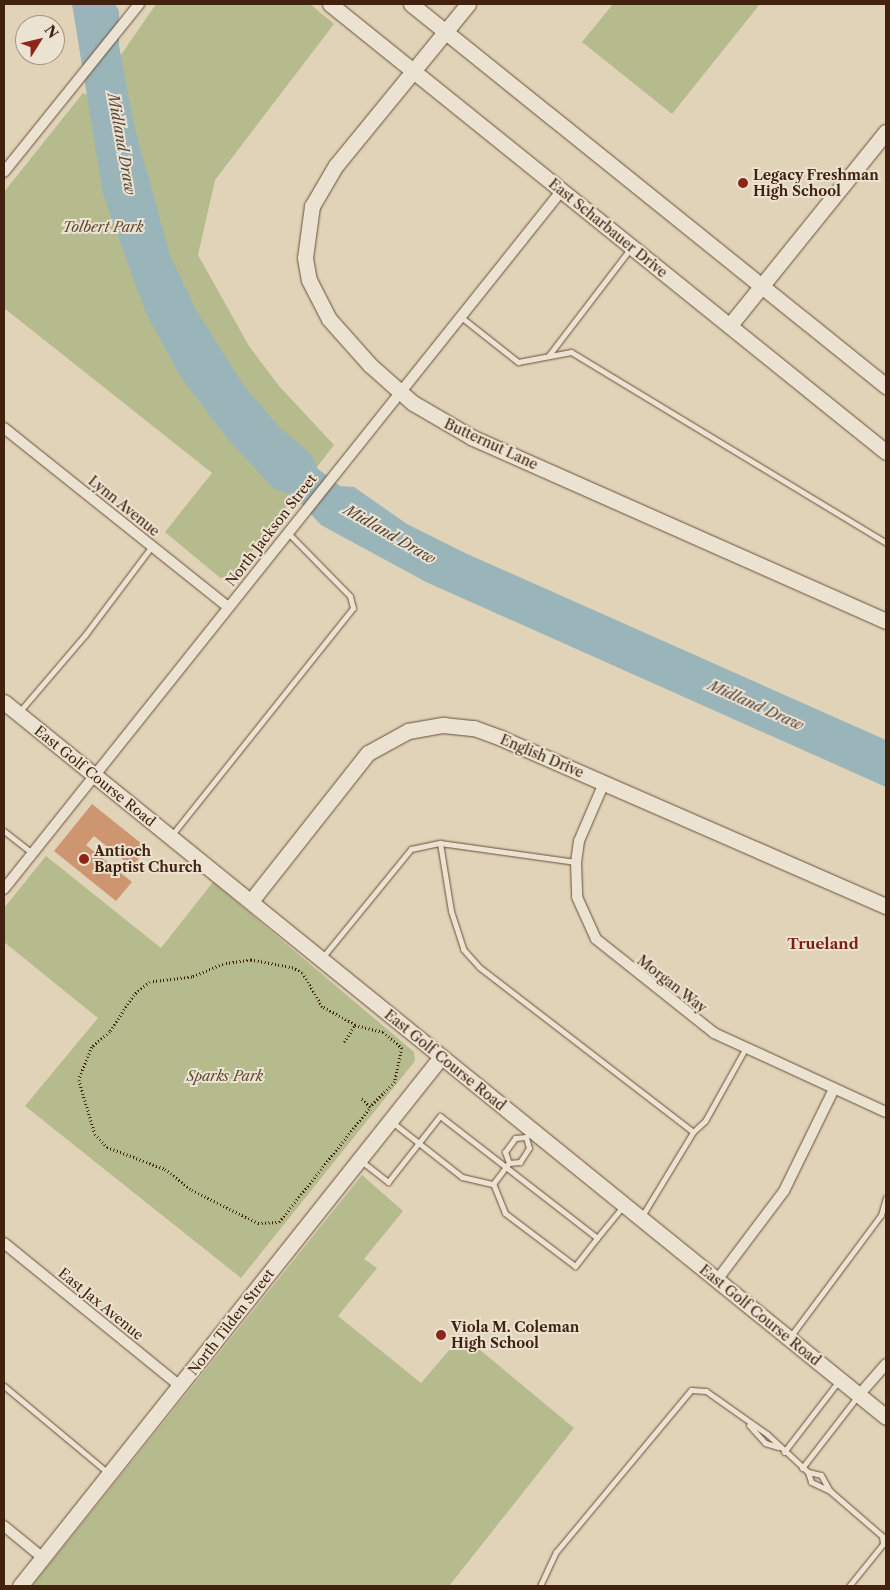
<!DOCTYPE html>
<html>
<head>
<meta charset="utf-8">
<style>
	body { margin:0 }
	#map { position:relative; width:890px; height:1590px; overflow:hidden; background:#e0d3b8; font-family:"Libre Caslon Text",serif }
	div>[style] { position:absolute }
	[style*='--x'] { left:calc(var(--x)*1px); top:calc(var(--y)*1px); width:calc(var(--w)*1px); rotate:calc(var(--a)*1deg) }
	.green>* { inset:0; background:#b5bb8d }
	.water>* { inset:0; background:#99b5ba }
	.building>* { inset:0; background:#cd9671 }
	.path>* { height:2.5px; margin-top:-1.25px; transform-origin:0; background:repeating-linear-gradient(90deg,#42220e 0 1px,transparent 0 3.5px) }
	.roads { filter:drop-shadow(0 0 1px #6a4e38) drop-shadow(0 0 1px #6a4e38) }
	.lane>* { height:5px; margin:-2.5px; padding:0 2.5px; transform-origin:2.5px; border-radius:2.5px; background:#ebe2d1 }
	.street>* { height:10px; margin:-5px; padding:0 5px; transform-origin:5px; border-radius:5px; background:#ebe2d1 }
	.secondary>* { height:15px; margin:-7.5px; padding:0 7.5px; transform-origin:7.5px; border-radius:7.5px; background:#ebe2d1 }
	.dots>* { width:14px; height:14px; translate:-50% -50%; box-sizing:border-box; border:2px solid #ebe2d1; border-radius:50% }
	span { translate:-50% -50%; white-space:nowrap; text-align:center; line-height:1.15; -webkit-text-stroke:4px #ebe2d1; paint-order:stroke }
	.poi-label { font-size:14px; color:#42220e; font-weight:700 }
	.left { translate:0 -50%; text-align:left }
	.park-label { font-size:14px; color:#5f482e; font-style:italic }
	.street-label { font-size:14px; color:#42220e }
	.water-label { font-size:15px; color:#584739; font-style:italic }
	.neighbourhood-label { font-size:15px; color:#7a1f14; font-weight:700 }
	.frame { position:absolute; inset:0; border:5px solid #42220e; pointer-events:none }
	.north { position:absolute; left:15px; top:15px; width:50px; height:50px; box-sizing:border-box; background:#ebe2d1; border:1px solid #a79583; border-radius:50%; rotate:54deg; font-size:14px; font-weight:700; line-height:20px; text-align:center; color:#42220e }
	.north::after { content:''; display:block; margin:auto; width:18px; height:22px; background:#8f2418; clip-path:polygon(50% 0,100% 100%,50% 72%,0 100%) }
</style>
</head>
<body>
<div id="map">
	<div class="green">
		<div style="clip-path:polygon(156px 4px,310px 4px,334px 24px,215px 180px,198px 255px,249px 346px,279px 386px,334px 445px,232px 577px,224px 581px,165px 532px,212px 473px,4px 308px,4px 192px,83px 93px,92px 97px)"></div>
		<div style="clip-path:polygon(613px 4px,760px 4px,672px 114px,582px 42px)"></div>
		<div style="clip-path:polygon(46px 856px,161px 948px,213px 882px,414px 1052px,415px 1061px,241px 1278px,25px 1106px,98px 1018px,4px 942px,4px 908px)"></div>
		<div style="clip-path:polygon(362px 1175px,403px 1211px,364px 1259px,377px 1268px,338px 1316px,421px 1383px,462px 1335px,574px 1428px,449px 1586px,32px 1586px)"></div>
	</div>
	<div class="water">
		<div style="clip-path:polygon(72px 4px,115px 4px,119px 11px,119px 45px,134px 125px,170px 255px,195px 308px,242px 383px,279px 427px,312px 455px,317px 468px,340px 486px,354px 487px,407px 524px,465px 553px,886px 740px,886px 787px,426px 582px,321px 525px,294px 496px,273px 488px,226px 437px,180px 376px,145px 311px,103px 194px)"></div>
	</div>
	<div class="building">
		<div style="clip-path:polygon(92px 804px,147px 848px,132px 867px,94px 836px,86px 845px,132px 882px,116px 901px,54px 851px)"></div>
	</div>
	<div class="path">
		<div style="--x:355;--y:1025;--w:38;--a:-151"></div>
		<div style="--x:322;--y:1007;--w:39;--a:-120"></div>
		<div style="--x:302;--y:973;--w:10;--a:-151"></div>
		<div style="--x:293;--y:968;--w:43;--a:-169.2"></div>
		<div style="--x:251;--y:960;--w:28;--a:172"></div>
		<div style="--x:223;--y:964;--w:34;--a:157"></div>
		<div style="--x:192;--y:977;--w:42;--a:173.2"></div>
		<div style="--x:150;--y:982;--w:21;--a:141"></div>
		<div style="--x:134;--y:995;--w:44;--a:123"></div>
		<div style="--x:110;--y:1032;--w:23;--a:140"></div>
		<div style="--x:92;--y:1047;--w:35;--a:112"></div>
		<div style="--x:79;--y:1080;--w:56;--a:73.5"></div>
		<div style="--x:95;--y:1134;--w:18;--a:47"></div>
		<div style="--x:107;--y:1147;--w:62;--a:20.8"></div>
		<div style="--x:165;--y:1169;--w:34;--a:38"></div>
		<div style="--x:192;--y:1190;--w:74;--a:26.6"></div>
		<div style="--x:258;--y:1223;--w:21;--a:-3"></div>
		<div style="--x:279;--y:1222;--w:147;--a:-51.6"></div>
		<div style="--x:344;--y:1042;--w:20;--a:-57"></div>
		<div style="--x:355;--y:1025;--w:29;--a:14"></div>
		<div style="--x:383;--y:1032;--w:25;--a:40"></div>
		<div style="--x:402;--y:1048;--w:35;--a:102"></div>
		<div style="--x:395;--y:1082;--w:35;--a:135"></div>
		<div style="--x:370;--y:1107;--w:13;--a:-138"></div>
	</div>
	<div class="roads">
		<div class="lane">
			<div style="--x:461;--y:317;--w:73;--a:38.3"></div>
			<div style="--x:518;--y:362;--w:54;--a:-10.7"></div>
			<div style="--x:571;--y:352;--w:368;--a:31.2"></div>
			<div style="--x:549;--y:355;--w:133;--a:-52.6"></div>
			<div style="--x:20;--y:711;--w:100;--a:-49.5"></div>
			<div style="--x:85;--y:635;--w:111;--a:-53"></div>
			<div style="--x:4;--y:831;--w:36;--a:38"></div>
			<div style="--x:171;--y:836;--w:292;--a:-51.4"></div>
			<div style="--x:353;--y:608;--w:12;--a:-104"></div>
			<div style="--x:350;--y:596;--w:90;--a:-134.5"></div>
			<div style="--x:440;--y:843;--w:69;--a:80.8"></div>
			<div style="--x:451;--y:911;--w:40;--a:72"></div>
			<div style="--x:463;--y:949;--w:24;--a:48"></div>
			<div style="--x:479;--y:967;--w:270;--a:37.6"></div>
			<div style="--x:693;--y:1132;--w:16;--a:-43"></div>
			<div style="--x:705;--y:1121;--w:82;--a:-60.9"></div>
			<div style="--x:322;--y:958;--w:141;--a:-50.8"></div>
			<div style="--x:411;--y:849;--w:30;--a:-12"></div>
			<div style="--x:440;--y:843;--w:137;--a:8"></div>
			<div style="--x:392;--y:1122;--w:89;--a:38.2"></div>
			<div style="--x:462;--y:1177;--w:32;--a:13"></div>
			<div style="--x:493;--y:1184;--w:26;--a:-53"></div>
			<div style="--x:526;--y:1137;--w:11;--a:75"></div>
			<div style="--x:529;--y:1148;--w:17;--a:123"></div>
			<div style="--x:520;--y:1162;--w:11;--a:175"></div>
			<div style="--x:509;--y:1163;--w:12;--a:-110"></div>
			<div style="--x:505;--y:1152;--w:17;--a:-54"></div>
			<div style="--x:515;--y:1138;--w:11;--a:-5"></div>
			<div style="--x:360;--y:1160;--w:36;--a:38"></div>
			<div style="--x:388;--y:1182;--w:84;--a:-51.8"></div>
			<div style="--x:440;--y:1116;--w:199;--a:37.8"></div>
			<div style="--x:597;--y:1238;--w:36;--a:128"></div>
			<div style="--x:575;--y:1266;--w:88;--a:-142.9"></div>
			<div style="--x:505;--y:1213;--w:31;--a:-112"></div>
			<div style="--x:642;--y:1216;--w:98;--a:-58.7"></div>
			<div style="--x:597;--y:1238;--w:43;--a:-50.7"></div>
			<div style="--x:790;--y:1337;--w:152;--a:-53.3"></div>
			<div style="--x:881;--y:1215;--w:18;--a:-74"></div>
			<div style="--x:4;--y:1386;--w:134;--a:39.9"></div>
			<div style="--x:749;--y:1425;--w:24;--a:48"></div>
			<div style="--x:765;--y:1443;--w:14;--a:17"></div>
			<div style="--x:784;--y:1452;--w:88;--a:-52.4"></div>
			<div style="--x:802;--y:1468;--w:90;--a:-52.2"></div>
			<div style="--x:808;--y:1472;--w:13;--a:13"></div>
			<div style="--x:821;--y:1475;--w:18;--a:61"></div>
			<div style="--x:830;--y:1491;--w:69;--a:40.9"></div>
			<div style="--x:882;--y:1536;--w:8;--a:83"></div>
			<div style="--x:883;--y:1544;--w:54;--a:129"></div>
			<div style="--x:540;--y:1586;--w:38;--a:-65"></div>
			<div style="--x:556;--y:1552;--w:211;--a:-50.2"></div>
			<div style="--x:691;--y:1390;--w:15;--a:4"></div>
			<div style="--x:706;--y:1391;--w:75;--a:35.2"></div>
			<div style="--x:767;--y:1434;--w:56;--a:42.8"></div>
			<div style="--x:808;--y:1472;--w:10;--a:73"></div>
			<div style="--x:811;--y:1482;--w:21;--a:25"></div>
		</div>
		<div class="street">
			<div style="--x:4;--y:172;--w:216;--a:-51.2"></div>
			<div style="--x:4;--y:428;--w:285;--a:38.6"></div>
			<div style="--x:604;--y:783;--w:63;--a:113.3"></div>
			<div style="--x:579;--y:841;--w:21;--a:98"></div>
			<div style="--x:576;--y:862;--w:35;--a:88"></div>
			<div style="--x:577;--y:897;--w:46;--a:65.7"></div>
			<div style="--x:596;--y:939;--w:151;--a:38.5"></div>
			<div style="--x:714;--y:1033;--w:189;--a:24.7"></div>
			<div style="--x:4;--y:889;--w:894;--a:-51.4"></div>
			<div style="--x:4;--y:1243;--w:227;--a:39.1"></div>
			<div style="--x:717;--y:1280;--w:111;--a:-53"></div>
			<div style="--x:784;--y:1191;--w:114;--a:-63.9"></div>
			<div style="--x:859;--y:1395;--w:41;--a:-48.9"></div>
			<div style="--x:4;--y:1526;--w:50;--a:39.4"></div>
		</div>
		<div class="secondary">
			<div style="--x:330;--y:4;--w:714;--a:38.86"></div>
			<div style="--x:411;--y:4;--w:610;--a:38.81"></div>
			<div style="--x:468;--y:4;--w:208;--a:129.3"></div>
			<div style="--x:336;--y:165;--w:48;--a:120.3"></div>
			<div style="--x:312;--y:206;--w:52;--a:97.7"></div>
			<div style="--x:305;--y:258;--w:22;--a:80"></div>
			<div style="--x:309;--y:280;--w:44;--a:62.9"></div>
			<div style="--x:329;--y:319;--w:62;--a:48.3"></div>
			<div style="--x:370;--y:365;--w:57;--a:41.5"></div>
			<div style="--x:413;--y:403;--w:69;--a:30.3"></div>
			<div style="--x:473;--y:438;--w:452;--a:23.9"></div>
			<div style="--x:730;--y:325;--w:248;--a:-51.1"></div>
			<div style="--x:4;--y:702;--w:1135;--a:39.03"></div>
			<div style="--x:251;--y:901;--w:189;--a:-51.7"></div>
			<div style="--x:368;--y:753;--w:46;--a:-28.8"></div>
			<div style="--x:408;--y:731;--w:36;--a:-10"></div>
			<div style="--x:443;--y:725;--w:31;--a:6"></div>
			<div style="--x:474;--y:728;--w:29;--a:20"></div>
			<div style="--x:501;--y:738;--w:420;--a:23.6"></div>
			<div style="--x:20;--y:1586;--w:676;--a:-51.49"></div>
		</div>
	</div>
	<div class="dots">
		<div style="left:743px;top:183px;background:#8f2418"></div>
		<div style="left:84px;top:859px;background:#8f2418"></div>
		<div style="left:441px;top:1335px;background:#8f2418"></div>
	</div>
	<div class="poi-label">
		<span class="left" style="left:753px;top:183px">Legacy Freshman<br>High School</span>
		<span class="left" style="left:94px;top:859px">Antioch<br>Baptist Church</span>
		<span class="left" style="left:451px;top:1335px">Viola M. Coleman<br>High School</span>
	</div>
	<div class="park-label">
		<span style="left:103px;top:227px">Tolbert Park</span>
		<span style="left:225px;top:1076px">Sparks Park</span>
	</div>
	<div class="street-label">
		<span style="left:608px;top:228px;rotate:39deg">East Scharbauer Drive</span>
		<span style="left:491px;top:444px;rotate:25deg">Butternut Lane</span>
		<span style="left:124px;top:506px;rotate:39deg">Lynn Avenue</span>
		<span style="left:271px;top:530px;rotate:-52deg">North Jackson Street</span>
		<span style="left:542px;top:756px;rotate:23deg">English Drive</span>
		<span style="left:95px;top:776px;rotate:39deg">East Golf Course Road</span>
		<span style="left:672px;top:984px;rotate:38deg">Morgan Way</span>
		<span style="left:445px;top:1060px;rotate:39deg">East Golf Course Road</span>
		<span style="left:101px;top:1304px;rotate:39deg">East Jax Avenue</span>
		<span style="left:760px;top:1315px;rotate:39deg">East Golf Course Road</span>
		<span style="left:231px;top:1322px;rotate:-52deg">North Tilden Street</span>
	</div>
	<div class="water-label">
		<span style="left:122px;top:144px;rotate:80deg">Midland Draw</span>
		<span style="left:390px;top:534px;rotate:30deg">Midland Draw</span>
		<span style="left:756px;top:705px;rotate:24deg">Midland Draw</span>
	</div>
	<div class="neighbourhood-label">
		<span style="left:823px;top:944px">Trueland</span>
	</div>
	<div class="frame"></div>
	<div class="north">N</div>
</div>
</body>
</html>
